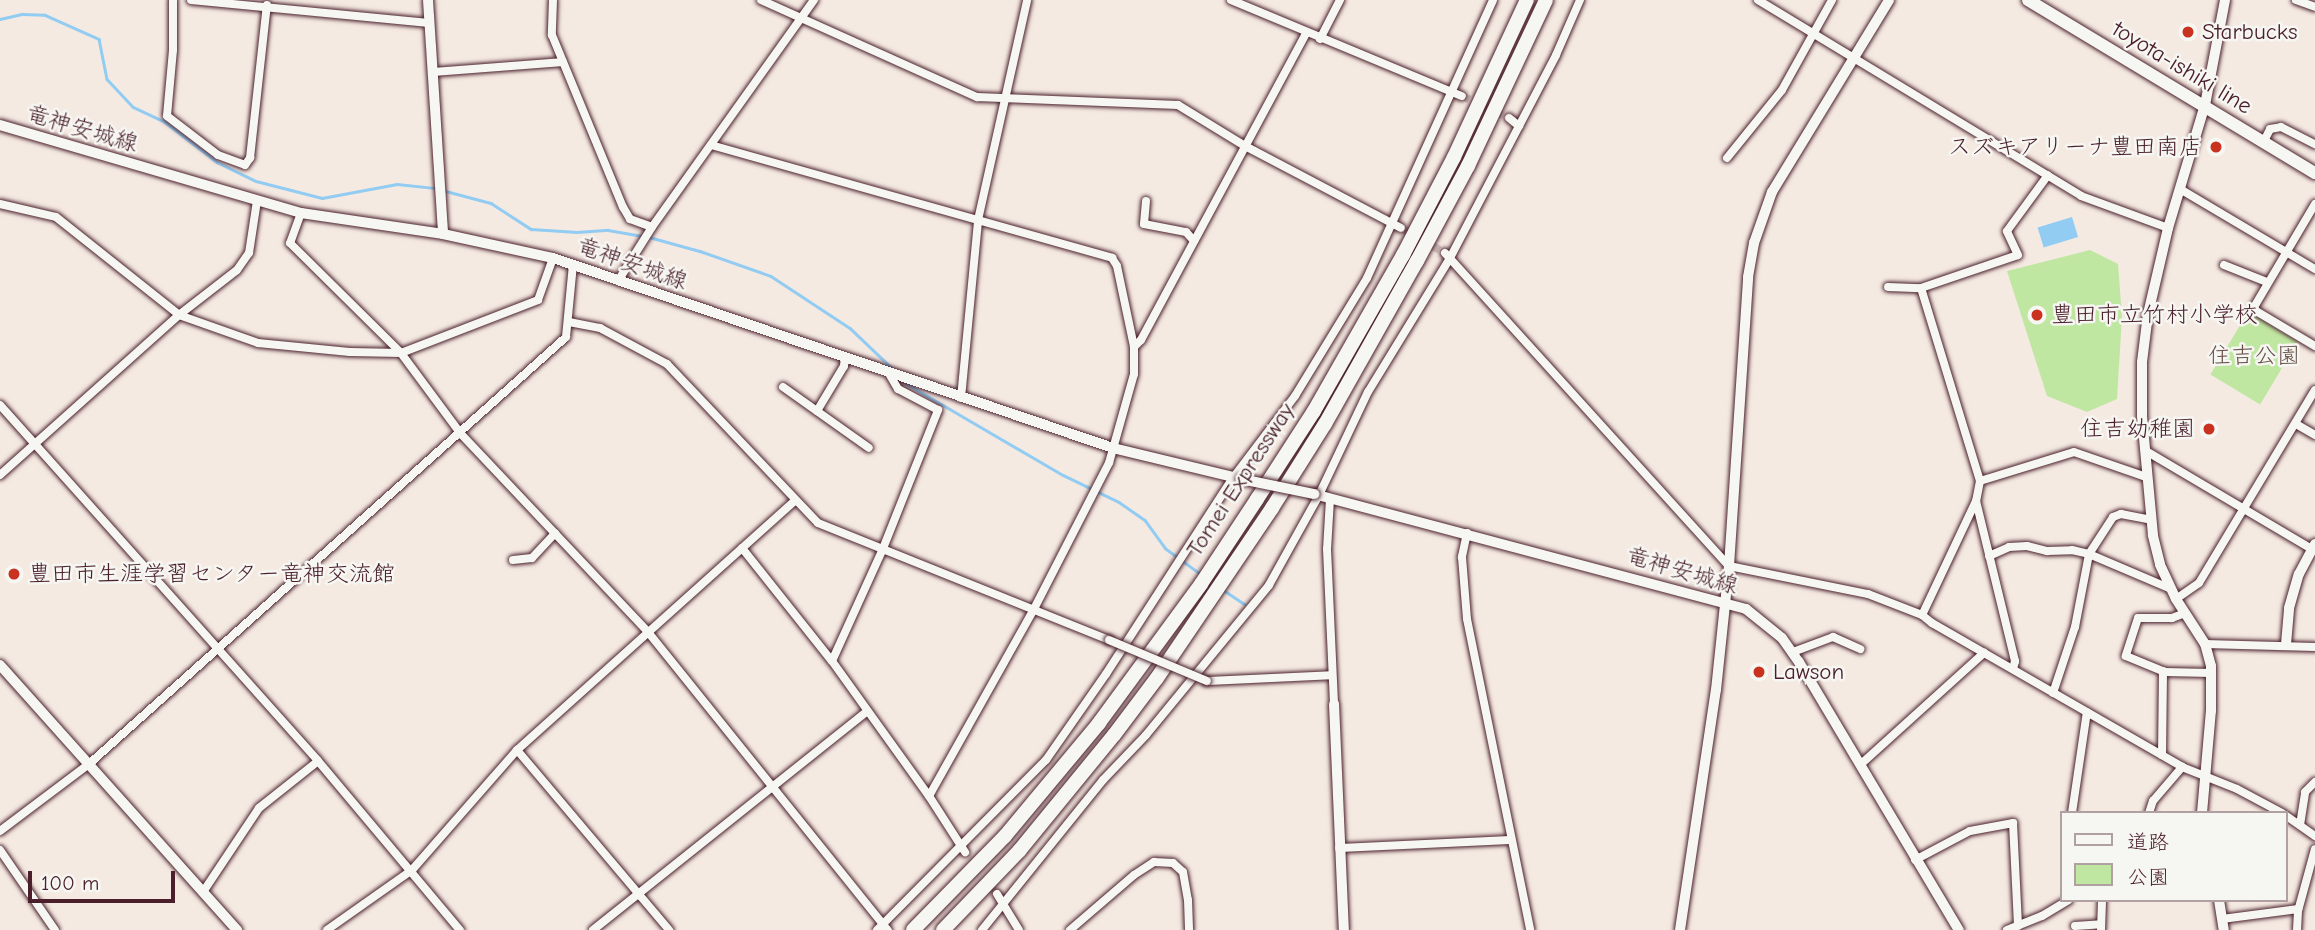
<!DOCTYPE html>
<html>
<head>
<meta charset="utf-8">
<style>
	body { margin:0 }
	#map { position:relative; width:2315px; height:930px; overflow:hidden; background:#f5eae2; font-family:"Comic Neue","Klee One",sans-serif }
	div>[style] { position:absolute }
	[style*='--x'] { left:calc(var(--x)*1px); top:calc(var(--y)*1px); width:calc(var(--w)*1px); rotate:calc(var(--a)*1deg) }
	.green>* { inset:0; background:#c0e7a2; transform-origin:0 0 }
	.water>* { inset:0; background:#92ccf2; transform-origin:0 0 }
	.stream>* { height:2.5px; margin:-1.25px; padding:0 1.25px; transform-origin:1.25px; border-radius:1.25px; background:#92ccf2 }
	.minor-tunnel>* { height:8px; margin-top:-4px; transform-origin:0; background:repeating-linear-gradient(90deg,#d3c1bd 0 8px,transparent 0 12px) }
	.roads { filter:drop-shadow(0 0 2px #4a1f2b) drop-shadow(0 0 2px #4a1f2b) }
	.minor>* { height:8px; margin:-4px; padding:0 4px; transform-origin:4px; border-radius:4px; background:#f6f6f2 }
	.tertiary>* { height:10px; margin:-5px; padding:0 5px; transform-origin:5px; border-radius:5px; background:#f6f6f2 }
	.secondary>* { height:10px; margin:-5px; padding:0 5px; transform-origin:5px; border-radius:5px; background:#f6f6f2 }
	.primary>* { height:12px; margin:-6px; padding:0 6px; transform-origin:6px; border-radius:6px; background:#f6f6f2 }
	.motorway>* { height:14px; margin:-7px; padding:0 7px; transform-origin:7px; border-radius:7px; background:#f6f6f2 }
	.bridges { filter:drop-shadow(0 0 2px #4a1f2b) drop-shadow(0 0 2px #4a1f2b) }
	.minor-bridge>* { height:8px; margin:-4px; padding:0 4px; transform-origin:4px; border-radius:4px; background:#f6f6f2 }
	.tertiary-bridge>* { height:10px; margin:-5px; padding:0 5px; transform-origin:5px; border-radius:5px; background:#f6f6f2 }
	.dots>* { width:19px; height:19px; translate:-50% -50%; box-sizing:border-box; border:4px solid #f6f6f2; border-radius:50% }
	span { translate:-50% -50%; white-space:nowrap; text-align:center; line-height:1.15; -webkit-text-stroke:5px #f6f6f2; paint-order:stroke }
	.poi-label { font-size:23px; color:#4a1f2b }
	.left { translate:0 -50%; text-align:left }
	.right { translate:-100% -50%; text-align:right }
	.street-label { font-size:23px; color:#4a1f2b }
	.park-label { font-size:23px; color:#685149 }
	.legend { position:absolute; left:2060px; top:811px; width:228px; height:91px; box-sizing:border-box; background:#f6f6f2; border:2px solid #b1a0a2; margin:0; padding:9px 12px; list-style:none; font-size:21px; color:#4a1f2b }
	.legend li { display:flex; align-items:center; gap:14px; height:35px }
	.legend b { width:35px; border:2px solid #b1a0a2 }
	.scale { position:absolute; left:28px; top:871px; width:147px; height:32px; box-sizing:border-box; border:4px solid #4a1f2b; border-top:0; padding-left:9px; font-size:21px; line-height:24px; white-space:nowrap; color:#4a1f2b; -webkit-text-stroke:5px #f6f6f2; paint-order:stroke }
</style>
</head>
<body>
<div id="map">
	<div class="green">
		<div style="clip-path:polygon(2090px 250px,2118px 264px,2122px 317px,2117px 399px,2087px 412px,2047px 396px,2007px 271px)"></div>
		<div style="left:2248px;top:312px;width:58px;height:73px;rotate:31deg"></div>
	</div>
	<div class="water">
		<div style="left:2072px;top:217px;width:21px;height:36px;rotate:73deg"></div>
	</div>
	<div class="stream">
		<div style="--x:0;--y:19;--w:23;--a:-13"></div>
		<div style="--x:22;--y:14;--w:23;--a:2"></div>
		<div style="--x:45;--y:15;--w:59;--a:24"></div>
		<div style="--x:99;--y:39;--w:41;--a:78.7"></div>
		<div style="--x:107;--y:79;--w:38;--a:47"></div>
		<div style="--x:133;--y:107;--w:35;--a:25"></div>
		<div style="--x:165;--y:122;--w:66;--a:37.6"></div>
		<div style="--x:217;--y:162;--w:43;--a:26"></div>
		<div style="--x:256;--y:181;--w:68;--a:14.4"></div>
		<div style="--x:322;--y:198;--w:76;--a:-10.6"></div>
		<div style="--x:397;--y:184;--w:39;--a:6"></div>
		<div style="--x:442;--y:190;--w:51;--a:14.9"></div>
		<div style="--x:491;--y:203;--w:48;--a:33"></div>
		<div style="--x:531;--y:229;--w:46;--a:3.7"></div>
		<div style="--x:577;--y:232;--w:31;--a:-4"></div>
		<div style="--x:608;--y:230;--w:36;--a:10"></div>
		<div style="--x:649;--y:237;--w:53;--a:15.4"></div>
		<div style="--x:700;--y:251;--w:75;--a:19.4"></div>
		<div style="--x:771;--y:276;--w:95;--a:33.4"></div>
		<div style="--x:850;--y:328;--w:61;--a:43.7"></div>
		<div style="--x:902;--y:381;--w:186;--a:30.3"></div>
		<div style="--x:1063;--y:475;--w:62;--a:25.7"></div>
		<div style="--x:1119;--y:502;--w:32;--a:35"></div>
		<div style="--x:1145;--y:520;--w:34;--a:54"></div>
		<div style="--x:1165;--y:548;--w:46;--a:36.1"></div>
		<div style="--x:1222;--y:589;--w:27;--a:34"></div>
	</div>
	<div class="minor-tunnel">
		<div style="--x:1462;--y:96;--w:52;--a:25.1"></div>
		<div style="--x:1401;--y:228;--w:51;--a:29.6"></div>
	</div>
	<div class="roads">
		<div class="minor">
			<div style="--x:173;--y:0;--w:50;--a:90"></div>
			<div style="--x:173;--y:50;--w:66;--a:95.2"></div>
			<div style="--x:167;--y:116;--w:64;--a:37.4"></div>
			<div style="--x:218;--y:155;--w:29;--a:20"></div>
			<div style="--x:245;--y:165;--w:9;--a:-54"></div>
			<div style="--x:250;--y:158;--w:154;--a:-83.7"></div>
			<div style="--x:191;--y:0;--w:239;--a:5.5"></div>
			<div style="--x:553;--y:0;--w:35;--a:92"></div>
			<div style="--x:552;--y:35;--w:186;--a:67.6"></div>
			<div style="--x:623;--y:207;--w:14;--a:60"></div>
			<div style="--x:630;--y:219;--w:23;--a:20"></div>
			<div style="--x:761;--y:0;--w:237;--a:24.2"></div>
			<div style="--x:977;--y:97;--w:201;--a:2.3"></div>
			<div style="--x:1178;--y:105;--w:79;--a:31.5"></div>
			<div style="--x:1245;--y:146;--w:176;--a:27.7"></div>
			<div style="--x:1231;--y:0;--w:250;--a:22.6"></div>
			<div style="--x:1758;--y:0;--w:378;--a:31.2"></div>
			<div style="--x:2081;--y:196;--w:93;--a:20.2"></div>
			<div style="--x:2296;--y:0;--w:20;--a:20"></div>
			<div style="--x:1320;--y:39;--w:44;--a:-62.9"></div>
			<div style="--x:434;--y:72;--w:129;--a:-4.4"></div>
			<div style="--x:1509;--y:118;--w:13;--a:39"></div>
			<div style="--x:2264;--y:141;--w:13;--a:-63"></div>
			<div style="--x:2270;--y:129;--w:11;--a:-10"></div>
			<div style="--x:2281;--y:127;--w:38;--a:27"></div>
			<div style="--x:711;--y:145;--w:417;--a:15.7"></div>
			<div style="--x:1112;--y:258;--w:9;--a:58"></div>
			<div style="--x:1117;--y:266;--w:83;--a:78.1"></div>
			<div style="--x:1134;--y:347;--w:27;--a:90"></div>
			<div style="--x:1134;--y:374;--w:92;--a:105.7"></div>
			<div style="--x:1109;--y:463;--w:164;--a:117.2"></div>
			<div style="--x:1034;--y:609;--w:214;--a:119.3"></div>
			<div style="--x:1727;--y:158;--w:87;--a:-51"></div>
			<div style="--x:1782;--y:90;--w:103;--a:-60.9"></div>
			<div style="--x:2180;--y:189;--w:157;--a:30.7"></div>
			<div style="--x:1146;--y:201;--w:23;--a:95"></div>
			<div style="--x:1144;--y:224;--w:43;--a:10.8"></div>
			<div style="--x:1186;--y:232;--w:12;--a:48"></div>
			<div style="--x:0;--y:204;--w:57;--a:13.1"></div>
			<div style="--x:56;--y:217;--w:157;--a:38.5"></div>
			<div style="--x:179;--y:315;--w:84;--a:19.5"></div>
			<div style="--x:258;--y:343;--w:92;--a:5.6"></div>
			<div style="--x:350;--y:352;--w:51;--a:1.1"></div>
			<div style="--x:401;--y:353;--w:147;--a:-21.1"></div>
			<div style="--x:538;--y:300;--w:45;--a:-70.3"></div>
			<div style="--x:2315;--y:204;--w:120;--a:120.6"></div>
			<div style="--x:2254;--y:307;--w:4;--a:63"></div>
			<div style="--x:2256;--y:311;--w:69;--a:30.7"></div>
			<div style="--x:301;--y:213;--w:32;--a:110"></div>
			<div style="--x:290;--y:243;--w:156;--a:44.7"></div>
			<div style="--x:401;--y:353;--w:101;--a:53.5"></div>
			<div style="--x:461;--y:434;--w:272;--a:46.6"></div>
			<div style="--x:648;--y:632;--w:383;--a:51.2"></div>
			<div style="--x:1445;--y:253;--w:423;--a:47.8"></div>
			<div style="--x:1729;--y:566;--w:142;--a:11.4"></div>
			<div style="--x:1868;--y:594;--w:58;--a:21.3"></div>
			<div style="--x:1922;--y:615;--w:13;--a:39"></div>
			<div style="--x:1932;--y:623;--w:289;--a:29.9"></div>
			<div style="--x:2182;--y:767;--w:59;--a:21.8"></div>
			<div style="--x:2237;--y:789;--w:51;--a:28.1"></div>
			<div style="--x:2224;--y:265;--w:46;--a:21.6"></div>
			<div style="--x:618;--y:281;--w:64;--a:-57.8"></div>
			<div style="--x:652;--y:227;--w:279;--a:-54.5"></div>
			<div style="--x:1888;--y:287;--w:33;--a:2"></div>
			<div style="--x:1921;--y:288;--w:102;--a:-18.8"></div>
			<div style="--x:2018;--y:255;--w:26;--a:-115"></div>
			<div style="--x:2007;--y:231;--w:69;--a:-53.8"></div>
			<div style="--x:1921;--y:288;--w:202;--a:73"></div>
			<div style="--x:1980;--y:481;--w:20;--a:101"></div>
			<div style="--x:1976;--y:501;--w:126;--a:115.3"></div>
			<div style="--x:569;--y:322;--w:32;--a:11"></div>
			<div style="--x:600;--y:328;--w:76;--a:28.2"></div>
			<div style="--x:667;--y:364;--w:219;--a:46.5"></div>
			<div style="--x:818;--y:523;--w:314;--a:21.9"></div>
			<div style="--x:1134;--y:347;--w:10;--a:-45"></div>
			<div style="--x:1141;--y:340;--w:349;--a:-61.7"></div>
			<div style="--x:783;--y:387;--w:105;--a:35.3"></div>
			<div style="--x:961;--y:398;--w:179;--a:-84.5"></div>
			<div style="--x:978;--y:220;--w:225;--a:-77.4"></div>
			<div style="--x:0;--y:405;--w:477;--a:48.2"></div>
			<div style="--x:318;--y:761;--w:221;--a:50"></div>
			<div style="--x:817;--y:411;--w:52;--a:-59"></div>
			<div style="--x:844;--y:366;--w:9;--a:-84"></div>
			<div style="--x:2296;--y:424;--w:22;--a:30"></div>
			<div style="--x:2146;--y:451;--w:193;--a:30.6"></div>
			<div style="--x:0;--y:475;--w:240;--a:-41.8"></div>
			<div style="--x:179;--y:315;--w:73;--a:-37.8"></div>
			<div style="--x:237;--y:270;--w:21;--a:-55"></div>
			<div style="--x:249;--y:253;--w:53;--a:-81.3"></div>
			<div style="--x:1980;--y:481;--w:98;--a:-17.1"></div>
			<div style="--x:2074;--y:452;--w:76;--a:19.1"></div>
			<div style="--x:1330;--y:499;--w:50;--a:93.4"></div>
			<div style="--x:1327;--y:549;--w:155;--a:87.4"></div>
			<div style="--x:1976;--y:501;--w:165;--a:76.3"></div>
			<div style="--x:2015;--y:661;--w:8;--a:104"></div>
			<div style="--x:1467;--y:533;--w:25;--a:102"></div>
			<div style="--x:1462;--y:557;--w:62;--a:85.4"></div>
			<div style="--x:1467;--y:619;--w:317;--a:78.5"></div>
			<div style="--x:742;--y:548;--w:144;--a:51.5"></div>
			<div style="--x:832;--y:661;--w:166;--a:54.3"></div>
			<div style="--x:929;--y:796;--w:67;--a:57.3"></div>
			<div style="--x:1989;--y:556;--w:22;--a:-24"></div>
			<div style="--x:2009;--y:547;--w:18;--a:-3"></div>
			<div style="--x:2027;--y:546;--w:21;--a:14"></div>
			<div style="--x:2047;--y:551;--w:25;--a:-2"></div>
			<div style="--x:2072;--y:550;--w:17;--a:13"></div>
			<div style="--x:2089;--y:554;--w:89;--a:23.1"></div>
			<div style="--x:513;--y:560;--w:19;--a:-6"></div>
			<div style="--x:532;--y:558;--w:34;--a:-47"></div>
			<div style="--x:2176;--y:599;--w:28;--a:-35"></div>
			<div style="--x:2199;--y:583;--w:225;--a:-59"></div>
			<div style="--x:2185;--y:613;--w:14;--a:159"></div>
			<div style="--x:2172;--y:618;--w:34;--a:180"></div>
			<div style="--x:2138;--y:618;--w:40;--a:108"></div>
			<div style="--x:2126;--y:656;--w:42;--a:22.3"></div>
			<div style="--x:2165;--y:672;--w:46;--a:1.2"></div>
			<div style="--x:2205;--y:644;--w:110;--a:1.6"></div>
			<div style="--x:1793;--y:652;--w:43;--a:-20.6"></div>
			<div style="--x:1833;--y:637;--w:30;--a:24"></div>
			<div style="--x:832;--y:661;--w:121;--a:-65.6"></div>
			<div style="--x:882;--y:551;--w:152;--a:-68.3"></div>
			<div style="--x:938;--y:410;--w:45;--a:-152.3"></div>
			<div style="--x:898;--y:389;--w:20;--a:-120"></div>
			<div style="--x:1207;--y:681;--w:125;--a:-2.7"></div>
			<div style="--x:2053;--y:693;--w:70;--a:-71.6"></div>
			<div style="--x:2075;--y:627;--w:74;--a:-79.1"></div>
			<div style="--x:2089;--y:554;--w:44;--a:-57"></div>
			<div style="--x:2113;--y:517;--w:9;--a:-21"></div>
			<div style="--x:2121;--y:514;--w:31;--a:11"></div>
			<div style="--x:517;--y:750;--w:236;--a:49.8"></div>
			<div style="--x:2162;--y:755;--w:84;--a:-89.3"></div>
			<div style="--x:1861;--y:764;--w:166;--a:-42.1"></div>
			<div style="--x:2072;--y:813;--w:102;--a:-81.6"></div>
			<div style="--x:2149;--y:813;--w:13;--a:-72"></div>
			<div style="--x:2153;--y:801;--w:45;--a:-49.5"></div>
			<div style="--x:2285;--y:815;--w:37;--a:35"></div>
			<div style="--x:2300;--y:825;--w:33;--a:-81"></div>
			<div style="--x:2305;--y:792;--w:14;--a:-45"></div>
			<div style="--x:0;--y:831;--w:111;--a:-37"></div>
			<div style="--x:89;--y:764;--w:640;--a:-41.83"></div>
			<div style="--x:566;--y:337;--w:73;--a:-84.5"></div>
			<div style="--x:1339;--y:848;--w:172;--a:-2.7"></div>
			<div style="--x:0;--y:850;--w:97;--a:55.5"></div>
			<div style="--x:1915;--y:860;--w:62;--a:-27.8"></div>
			<div style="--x:1970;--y:831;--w:44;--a:-10.5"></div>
			<div style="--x:2013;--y:823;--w:103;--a:87.2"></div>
			<div style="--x:203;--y:892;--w:101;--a:-56.3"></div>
			<div style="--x:259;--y:808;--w:75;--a:-38.5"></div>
			<div style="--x:997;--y:894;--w:42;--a:58.6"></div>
			<div style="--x:2222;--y:919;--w:77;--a:-7.5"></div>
			<div style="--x:2075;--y:926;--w:26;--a:-4"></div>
			<div style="--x:327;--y:930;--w:104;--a:-35.2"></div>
			<div style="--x:412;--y:870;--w:159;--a:-48.8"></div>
			<div style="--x:517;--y:750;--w:373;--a:-41.9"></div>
			<div style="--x:593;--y:930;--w:351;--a:-38.6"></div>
			<div style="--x:877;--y:930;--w:240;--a:-45.2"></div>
			<div style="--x:1046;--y:760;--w:105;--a:-55.1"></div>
			<div style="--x:1106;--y:674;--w:234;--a:-57.1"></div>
			<div style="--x:1233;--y:478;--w:103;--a:-52.9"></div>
			<div style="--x:1295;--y:396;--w:138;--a:-58.6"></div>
			<div style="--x:1367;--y:278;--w:305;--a:-65.6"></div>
			<div style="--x:982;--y:930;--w:193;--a:-51.1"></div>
			<div style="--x:1103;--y:780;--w:62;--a:-46.3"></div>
			<div style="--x:1146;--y:735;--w:194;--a:-50.6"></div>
			<div style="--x:1269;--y:585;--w:103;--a:-60.9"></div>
			<div style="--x:1319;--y:495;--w:114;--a:-64.6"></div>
			<div style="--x:1368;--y:392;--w:157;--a:-58.5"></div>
			<div style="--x:1450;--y:258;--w:229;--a:-62.4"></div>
			<div style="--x:1556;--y:55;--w:60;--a:-66.4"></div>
			<div style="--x:1070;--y:930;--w:84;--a:-40.7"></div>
			<div style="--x:1134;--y:875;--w:24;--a:-33"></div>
			<div style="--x:1154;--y:862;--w:19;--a:3"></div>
			<div style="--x:1173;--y:863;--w:13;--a:42"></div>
			<div style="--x:1183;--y:872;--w:28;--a:80"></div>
			<div style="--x:1188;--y:900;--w:30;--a:88"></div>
			<div style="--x:2007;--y:930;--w:38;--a:-22"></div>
			<div style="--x:2042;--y:916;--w:31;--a:-31"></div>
			<div style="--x:2101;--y:930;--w:30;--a:-88"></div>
			<div style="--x:2297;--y:930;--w:19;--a:-87"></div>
			<div style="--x:2298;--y:911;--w:64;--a:-74.7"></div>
		</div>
		<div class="tertiary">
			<div style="--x:428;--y:0;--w:234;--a:86.3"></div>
			<div style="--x:0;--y:125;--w:314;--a:16.3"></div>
			<div style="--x:301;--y:213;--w:144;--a:8.4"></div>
			<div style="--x:443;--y:234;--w:113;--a:12.3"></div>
			<div style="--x:553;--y:258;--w:591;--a:18.74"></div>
			<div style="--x:1113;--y:448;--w:132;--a:13.6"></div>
			<div style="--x:1314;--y:494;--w:447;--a:14.9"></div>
			<div style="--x:1746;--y:609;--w:46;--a:38.9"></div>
			<div style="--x:1782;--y:638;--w:29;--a:55"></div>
			<div style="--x:1799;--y:662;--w:312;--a:59.2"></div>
			<div style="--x:2286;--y:644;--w:36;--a:-85"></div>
			<div style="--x:2289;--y:608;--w:35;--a:-74"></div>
			<div style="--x:2299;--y:574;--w:34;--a:-62"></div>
			<div style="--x:0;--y:665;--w:356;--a:48.2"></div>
			<div style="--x:1334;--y:704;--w:226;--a:87.5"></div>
			<div style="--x:1680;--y:930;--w:243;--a:-81.5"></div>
			<div style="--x:1716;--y:690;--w:125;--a:-84"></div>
			<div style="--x:1729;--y:566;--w:290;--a:-86.2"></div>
			<div style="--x:1748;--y:277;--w:35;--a:-80"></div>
			<div style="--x:1754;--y:243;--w:54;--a:-70.6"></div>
			<div style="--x:1772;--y:192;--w:225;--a:-58.6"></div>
		</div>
		<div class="secondary">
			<div style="--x:2202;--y:813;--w:102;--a:-85"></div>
			<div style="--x:2211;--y:711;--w:45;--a:-90"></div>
			<div style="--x:2211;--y:666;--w:23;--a:-105"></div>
			<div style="--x:2205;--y:644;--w:54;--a:-122.8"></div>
			<div style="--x:2176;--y:599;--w:38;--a:-115"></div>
			<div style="--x:2160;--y:564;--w:30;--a:-104"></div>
			<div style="--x:2153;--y:535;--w:120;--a:-95.3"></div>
			<div style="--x:2142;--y:416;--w:54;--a:-90"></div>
			<div style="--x:2142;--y:362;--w:48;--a:-82.9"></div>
			<div style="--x:2148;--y:314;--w:88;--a:-76.9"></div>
			<div style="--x:2168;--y:228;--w:128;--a:-73.3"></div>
			<div style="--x:2205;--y:105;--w:107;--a:-79.2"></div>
			<div style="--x:2219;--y:900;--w:30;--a:81"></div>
		</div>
		<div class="primary">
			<div style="--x:2028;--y:0;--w:335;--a:31.1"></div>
		</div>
		<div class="motorway">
			<div style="--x:913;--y:930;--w:132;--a:-45.6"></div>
			<div style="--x:1005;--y:836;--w:147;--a:-50.2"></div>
			<div style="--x:1099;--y:723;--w:172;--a:-53.7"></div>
			<div style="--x:1201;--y:584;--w:102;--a:-56.6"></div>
			<div style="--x:1257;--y:499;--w:105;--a:-57.1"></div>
			<div style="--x:1314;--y:411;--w:180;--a:-60.3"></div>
			<div style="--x:1403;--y:255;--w:110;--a:-62.5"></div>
			<div style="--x:1454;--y:157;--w:173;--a:-65.1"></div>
			<div style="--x:943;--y:930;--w:110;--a:-46.1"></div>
			<div style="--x:1019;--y:851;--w:150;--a:-50.7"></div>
			<div style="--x:1114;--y:735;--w:71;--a:-53"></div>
			<div style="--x:1157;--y:678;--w:205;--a:-55.9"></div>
			<div style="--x:1272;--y:508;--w:99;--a:-57.8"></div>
			<div style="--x:1325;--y:424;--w:187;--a:-60.6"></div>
			<div style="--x:1417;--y:261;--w:108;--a:-61.8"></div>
			<div style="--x:1468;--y:166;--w:183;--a:-64.8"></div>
		</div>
	</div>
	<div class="bridges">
		<div class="minor-bridge">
			<div style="--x:1109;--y:640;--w:106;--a:22.7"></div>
		</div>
		<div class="tertiary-bridge">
			<div style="--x:1241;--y:479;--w:75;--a:11.6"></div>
		</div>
	</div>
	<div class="dots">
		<div style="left:2188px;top:32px;background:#c8321e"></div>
		<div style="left:2216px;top:147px;background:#c8321e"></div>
		<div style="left:2037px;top:315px;background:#c8321e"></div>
		<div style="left:2209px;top:429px;background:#c8321e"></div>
		<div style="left:14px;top:574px;background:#c8321e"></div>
		<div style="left:1759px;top:672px;background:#c8321e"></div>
	</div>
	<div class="poi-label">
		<span class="left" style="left:2202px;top:32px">Starbucks</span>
		<span class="right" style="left:2202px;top:147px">スズキアリーナ豊田南店</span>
		<span class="left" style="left:2051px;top:315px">豊田市立竹村小学校</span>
		<span class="right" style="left:2195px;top:429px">住吉幼稚園</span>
		<span class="left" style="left:28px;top:574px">豊田市生涯学習センター竜神交流館</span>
		<span class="left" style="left:1773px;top:672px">Lawson</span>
	</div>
	<div class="street-label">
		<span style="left:2182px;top:68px;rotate:31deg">toyota-ishiki line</span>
		<span style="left:82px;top:129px;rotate:16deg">竜神安城線</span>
		<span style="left:632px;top:264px;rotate:19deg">竜神安城線</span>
		<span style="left:1241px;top:480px;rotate:-57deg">Tomei Expressway</span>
		<span style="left:1682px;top:571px;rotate:16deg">竜神安城線</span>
	</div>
	<div class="park-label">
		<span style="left:2254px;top:356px">住吉公園</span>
	</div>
	<ul class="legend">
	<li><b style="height:9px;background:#f6f6f2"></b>道路</li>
	<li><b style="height:19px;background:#c0e7a2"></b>公園</li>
	</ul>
	<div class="scale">100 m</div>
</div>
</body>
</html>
